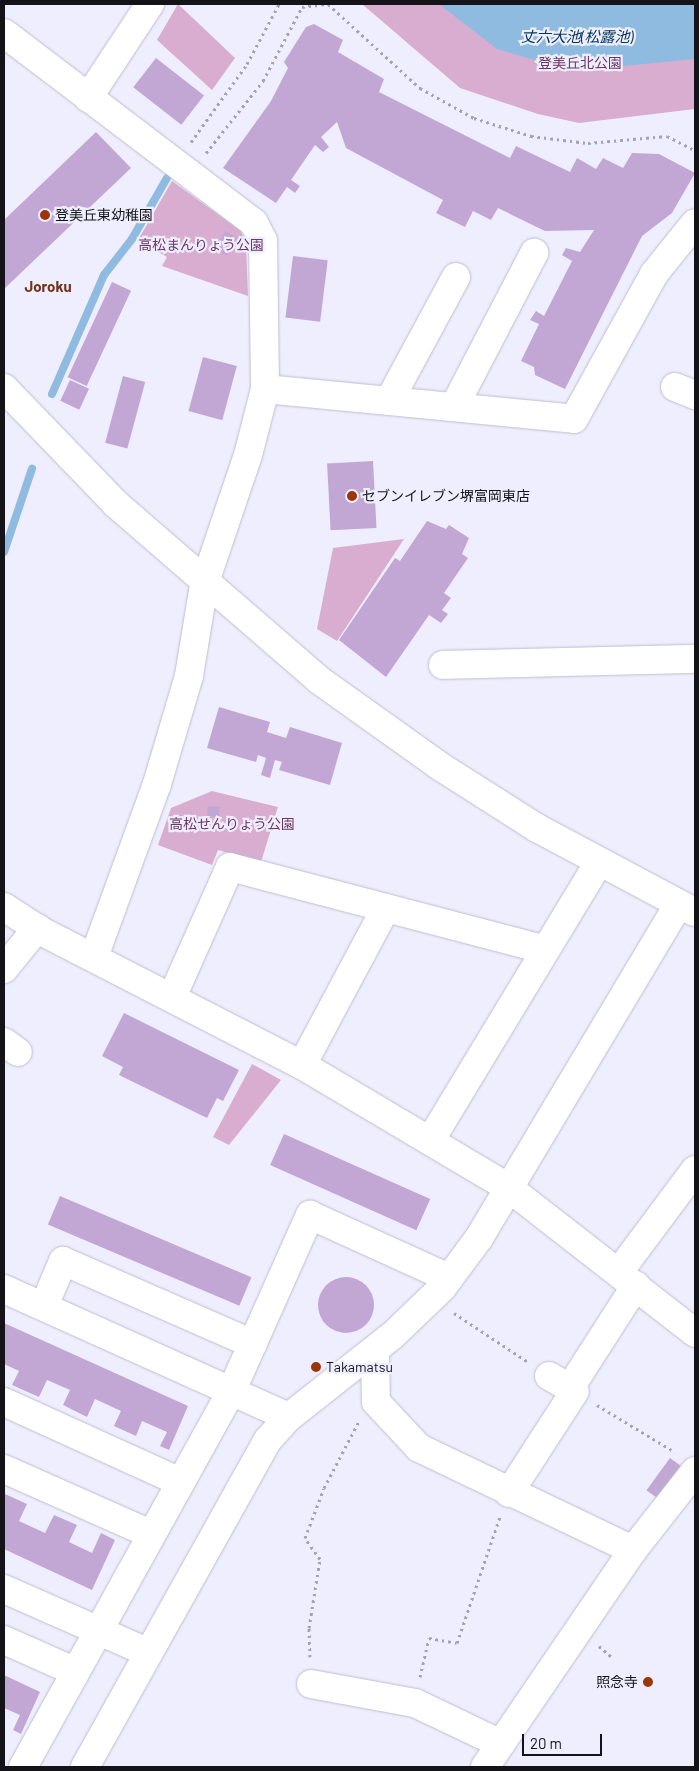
<!DOCTYPE html>
<html>
<head>
<meta charset="utf-8">
<style>
	body { margin:0 }
	#map { position:relative; width:699px; height:1771px; overflow:hidden; background:#efeefe; font-family:Barlow,"Noto Sans JP",sans-serif }
	div>[style] { position:absolute }
	[style*='--x'] { left:calc(var(--x)*1px); top:calc(var(--y)*1px); width:calc(var(--w)*1px); rotate:calc(var(--a)*1deg) }
	.green>* { inset:0; background:#d8add0 }
	.water>* { inset:0; background:#8fbbe0 }
	.stream>* { height:8px; margin:-4px; padding:0 4px; transform-origin:4px; border-radius:4px; background:#8fbbe0 }
	.building>* { inset:0; background:#c2a7d5; transform-origin:0 0 }
	.round { border-radius:50% }
	.path>* { height:3px; margin-top:-1.5px; transform-origin:0; background:repeating-linear-gradient(90deg,#a4a4b0 0 2.5px,transparent 0 6.5px) }
	.roads { filter:drop-shadow(0 0 1px #bebdcc) drop-shadow(0 0 1px #bebdcc) }
	.minor>* { height:28px; margin:-14px; padding:0 14px; transform-origin:14px; border-radius:14px; background:#fff }
	.dots>* { width:14px; height:14px; translate:-50% -50%; box-sizing:border-box; border:2px solid #efeefe; border-radius:50% }
	span { translate:-50% -50%; white-space:nowrap; text-align:center; line-height:1.15; -webkit-text-stroke:4.5px #efeefe; paint-order:stroke }
	.park-label { font-size:14px; color:#6d3665 }
	.poi-label { font-size:14px; color:#131318 }
	.left { translate:0 -50%; text-align:left }
	.right { translate:-100% -50%; text-align:right }
	.water-label { font-size:15px; color:#003558; font-style:italic }
	.neighbourhood-label { font-size:15px; color:#733119; font-weight:700 }
	.frame { position:absolute; inset:0; border:5px solid #131318; pointer-events:none }
	.scale { position:absolute; left:522px; top:1734px; width:80px; height:22px; box-sizing:border-box; border:2px solid #131318; border-top:0; padding-left:6px; font-size:15px; line-height:18px; white-space:nowrap; color:#131318; -webkit-text-stroke:4px #efeefe; paint-order:stroke }
</style>
</head>
<body>
<div id="map">
	<div class="green">
		<div style="clip-path:polygon(178px 4px,235px 58px,212px 90px,157px 40px)"></div>
		<div style="clip-path:polygon(362px 4px,695px 4px,695px 109px,579px 123px,538px 114px,460px 88px)"></div>
		<div style="clip-path:polygon(172px 181px,241px 231px,246px 245px,248px 296px,162px 266px,167px 257px,138px 240px)"></div>
		<div style="clip-path:polygon(404px 539px,337px 641px,317px 629px,333px 548px)"></div>
		<div style="clip-path:polygon(212px 791px,278px 807px,261px 862px,218px 850px,212px 865px,158px 845px,171px 808px)"></div>
		<div style="clip-path:polygon(252px 1064px,281px 1080px,229px 1145px,213px 1137px)"></div>
	</div>
	<div class="water">
		<div style="clip-path:polygon(439px 4px,695px 4px,695px 59px,572px 71px,497px 49px)"></div>
	</div>
	<div class="stream">
		<div style="--x:52;--y:394;--w:130;--a:-66.4"></div>
		<div style="--x:104;--y:275;--w:46;--a:-52.1"></div>
		<div style="--x:132;--y:239;--w:70;--a:-60.2"></div>
		<div style="--x:4;--y:552;--w:88;--a:-71.4"></div>
	</div>
	<div class="building">
		<div style="clip-path:polygon(314px 24px,343px 40px,338px 52px,384px 79px,379px 92px,510px 158px,516px 146px,570px 172px,577px 158px,596px 169px,603px 158px,623px 168px,632px 153px,659px 154px,695px 173px,672px 213px,642px 236px,565px 389px,535px 375px,534px 367px,521px 361px,539px 324px,530px 320px,536px 311px,544px 316px,572px 261px,562px 255px,566px 248px,580px 252px,594px 230px,545px 231px,498px 208px,491px 220px,473px 211px,465px 227px,436px 213px,443px 200px,346px 148px,337px 122px,321px 137px,329px 147px,323px 152px,315px 145px,291px 180px,300px 186px,295px 193px,287px 187px,276px 203px,223px 168px,271px 101px,288px 68px,284px 62px,306px 27px)"></div>
		<div style="left:156px;top:58px;width:61px;height:37px;rotate:38deg"></div>
		<div style="clip-path:polygon(96px 132px,131px 168px,4px 289px,4px 220px)"></div>
		<div style="left:225px;top:231px;width:13px;height:21px;rotate:27deg"></div>
		<div style="left:293px;top:256px;width:35px;height:62px;rotate:7deg"></div>
		<div style="left:112px;top:282px;width:21px;height:105px;rotate:25deg"></div>
		<div style="left:203px;top:357px;width:35px;height:56px;rotate:15deg"></div>
		<div style="left:123px;top:376px;width:23px;height:69px;rotate:15deg"></div>
		<div style="left:70px;top:380px;width:21px;height:23px;rotate:25deg"></div>
		<div style="left:373px;top:461px;width:67px;height:46px;rotate:87deg"></div>
		<div style="clip-path:polygon(427px 521px,446px 529px,449px 525px,469px 538px,462px 554px,468px 558px,444px 593px,451px 598px,442px 610px,448px 614px,441px 623px,429px 615px,386px 677px,339px 640px,395px 558px,400px 561px)"></div>
		<div style="clip-path:polygon(219px 707px,270px 722px,267px 732px,286px 738px,290px 727px,342px 743px,330px 785px,279px 770px,282px 762px,275px 760px,270px 778px,261px 775px,266px 758px,258px 755px,256px 762px,207px 748px)"></div>
		<div style="left:208px;top:806px;width:12px;height:10px;rotate:5deg"></div>
		<div style="clip-path:polygon(124px 1013px,239px 1070px,223px 1101px,217px 1098px,207px 1118px,119px 1075px,123px 1067px,102px 1056px)"></div>
		<div style="left:284px;top:1134px;width:160px;height:34px;rotate:24deg"></div>
		<div style="left:60px;top:1196px;width:208px;height:31px;rotate:23deg"></div>
		<div class="round" style="left:318px;top:1277px;width:56px;height:56px"></div>
		<div style="clip-path:polygon(4px 1323px,188px 1406px,169px 1450px,160px 1446px,167px 1432px,142px 1421px,136px 1436px,114px 1426px,121px 1411px,95px 1399px,87px 1417px,63px 1405px,70px 1390px,47px 1380px,39px 1397px,12px 1385px,19px 1371px,4px 1364px)"></div>
		<div style="left:670px;top:1458px;width:17px;height:40px;rotate:36deg"></div>
		<div style="clip-path:polygon(5px 1494px,27px 1504px,19px 1521px,45px 1533px,54px 1515px,77px 1525px,69px 1542px,92px 1553px,101px 1533px,115px 1540px,92px 1590px,4px 1549px)"></div>
		<div style="clip-path:polygon(4px 1675px,40px 1692px,21px 1734px,13px 1730px,20px 1715px,4px 1708px)"></div>
	</div>
	<div class="path">
		<div style="--x:191;--y:142;--w:96;--a:-54.3"></div>
		<div style="--x:247;--y:64;--w:68;--a:-61.9"></div>
		<div style="--x:206;--y:153;--w:92;--a:-51.6"></div>
		<div style="--x:263;--y:81;--w:84;--a:-62.2"></div>
		<div style="--x:302;--y:7;--w:26;--a:-7"></div>
		<div style="--x:328;--y:4;--w:125;--a:42.4"></div>
		<div style="--x:420;--y:88;--w:62;--a:29.1"></div>
		<div style="--x:474;--y:118;--w:60;--a:17.5"></div>
		<div style="--x:531;--y:136;--w:57;--a:7"></div>
		<div style="--x:588;--y:143;--w:79;--a:-5.1"></div>
		<div style="--x:667;--y:136;--w:31;--a:27"></div>
		<div style="--x:454;--y:1313;--w:89;--a:33.5"></div>
		<div style="--x:597;--y:1405;--w:91;--a:31.1"></div>
		<div style="--x:599;--y:1646;--w:18;--a:41"></div>
		<div style="--x:310;--y:1657;--w:29;--a:-92"></div>
		<div style="--x:309;--y:1628;--w:70;--a:-80.9"></div>
		<div style="--x:320;--y:1559;--w:26;--a:-126"></div>
		<div style="--x:305;--y:1538;--w:53;--a:-69.2"></div>
		<div style="--x:324;--y:1488;--w:76;--a:-62.4"></div>
		<div style="--x:420;--y:1677;--w:40;--a:-77"></div>
		<div style="--x:429;--y:1638;--w:28;--a:10"></div>
		<div style="--x:457;--y:1643;--w:133;--a:-71.2"></div>
	</div>
	<div class="roads">
		<div class="minor">
			<div style="--x:4;--y:33;--w:314;--a:37.2"></div>
			<div style="--x:254;--y:223;--w:20;--a:63"></div>
			<div style="--x:263;--y:241;--w:148;--a:89.2"></div>
			<div style="--x:265;--y:389;--w:68;--a:104.4"></div>
			<div style="--x:248;--y:455;--w:137;--a:108.7"></div>
			<div style="--x:204;--y:585;--w:92;--a:99.4"></div>
			<div style="--x:189;--y:676;--w:113;--a:106.5"></div>
			<div style="--x:157;--y:784;--w:184;--a:110"></div>
			<div style="--x:88;--y:98;--w:113;--a:-56.6"></div>
			<div style="--x:675;--y:387;--w:22;--a:22"></div>
			<div style="--x:4;--y:388;--w:161;--a:46"></div>
			<div style="--x:116;--y:504;--w:269;--a:40.9"></div>
			<div style="--x:319;--y:680;--w:146;--a:35.5"></div>
			<div style="--x:438;--y:765;--w:117;--a:32.5"></div>
			<div style="--x:537;--y:828;--w:178;--a:28.1"></div>
			<div style="--x:265;--y:389;--w:310;--a:5.5"></div>
			<div style="--x:574;--y:419;--w:166;--a:-61.1"></div>
			<div style="--x:654;--y:274;--w:65;--a:-51.2"></div>
			<div style="--x:389;--y:401;--w:141;--a:-61.6"></div>
			<div style="--x:454;--y:407;--w:174;--a:-62.5"></div>
			<div style="--x:443;--y:665;--w:252;--a:-1.4"></div>
			<div style="--x:4;--y:907;--w:44;--a:33"></div>
			<div style="--x:41;--y:931;--w:293;--a:27.2"></div>
			<div style="--x:302;--y:1065;--w:241;--a:30.7"></div>
			<div style="--x:509;--y:1188;--w:236;--a:37.9"></div>
			<div style="--x:4;--y:969;--w:53;--a:-51.2"></div>
			<div style="--x:173;--y:995;--w:140;--a:-66"></div>
			<div style="--x:230;--y:867;--w:324;--a:14.7"></div>
			<div style="--x:4;--y:1042;--w:17;--a:36"></div>
			<div style="--x:302;--y:1065;--w:178;--a:-61.9"></div>
			<div style="--x:430;--y:1141;--w:326;--a:-58.8"></div>
			<div style="--x:619;--y:1272;--w:127;--a:-53.3"></div>
			<div style="--x:4;--y:1289;--w:312;--a:24.2"></div>
			<div style="--x:44;--y:1306;--w:49;--a:-67.1"></div>
			<div style="--x:63;--y:1261;--w:207;--a:23.6"></div>
			<div style="--x:375;--y:1351;--w:51;--a:88.9"></div>
			<div style="--x:376;--y:1402;--w:63;--a:46.9"></div>
			<div style="--x:419;--y:1448;--w:237;--a:25.5"></div>
			<div style="--x:549;--y:1376;--w:24;--a:30"></div>
			<div style="--x:570;--y:1388;--w:122;--a:-57.3"></div>
			<div style="--x:4;--y:1402;--w:193;--a:24.4"></div>
			<div style="--x:4;--y:1469;--w:161;--a:23.9"></div>
			<div style="--x:509;--y:1493;--w:121;--a:-57.1"></div>
			<div style="--x:4;--y:1589;--w:158;--a:23.8"></div>
			<div style="--x:4;--y:1640;--w:77;--a:23.9"></div>
			<div style="--x:311;--y:1684;--w:106;--a:10.4"></div>
			<div style="--x:415;--y:1703;--w:95;--a:25.5"></div>
			<div style="--x:23;--y:1767;--w:431;--a:-61"></div>
			<div style="--x:232;--y:1390;--w:192;--a:-66"></div>
			<div style="--x:310;--y:1215;--w:153;--a:24.4"></div>
			<div style="--x:85;--y:1767;--w:375;--a:-60.8"></div>
			<div style="--x:268;--y:1440;--w:31;--a:-48"></div>
			<div style="--x:289;--y:1417;--w:132;--a:-38.3"></div>
			<div style="--x:393;--y:1335;--w:68;--a:-43.8"></div>
			<div style="--x:442;--y:1288;--w:62;--a:-53.5"></div>
			<div style="--x:479;--y:1238;--w:388;--a:-59.1"></div>
			<div style="--x:485;--y:1767;--w:263;--a:-55.7"></div>
			<div style="--x:633;--y:1550;--w:100;--a:-51.9"></div>
		</div>
	</div>
	<div class="dots">
		<div style="left:45px;top:215px;background:#9b360a"></div>
		<div style="left:352px;top:496px;background:#9b360a"></div>
		<div style="left:316px;top:1367px;background:#9b360a"></div>
		<div style="left:648px;top:1682px;background:#9b360a"></div>
	</div>
	<div class="park-label">
		<span style="left:580px;top:63px">登美丘北公園</span>
		<span style="left:201px;top:245px">高松まんりょう公園</span>
		<span style="left:232px;top:824px">高松せんりょう公園</span>
	</div>
	<div class="poi-label">
		<span class="left" style="left:55px;top:215px">登美丘東幼稚園</span>
		<span class="left" style="left:362px;top:496px">セブンイレブン堺富岡東店</span>
		<span class="left" style="left:326px;top:1367px">Takamatsu</span>
		<span class="right" style="left:638px;top:1682px">照念寺</span>
	</div>
	<div class="water-label">
		<span style="left:577px;top:37px">丈六大池(松露池)</span>
	</div>
	<div class="neighbourhood-label">
		<span style="left:48px;top:287px">Joroku</span>
	</div>
	<div class="frame"></div>
	<div class="scale">20 m</div>
</div>
</body>
</html>
